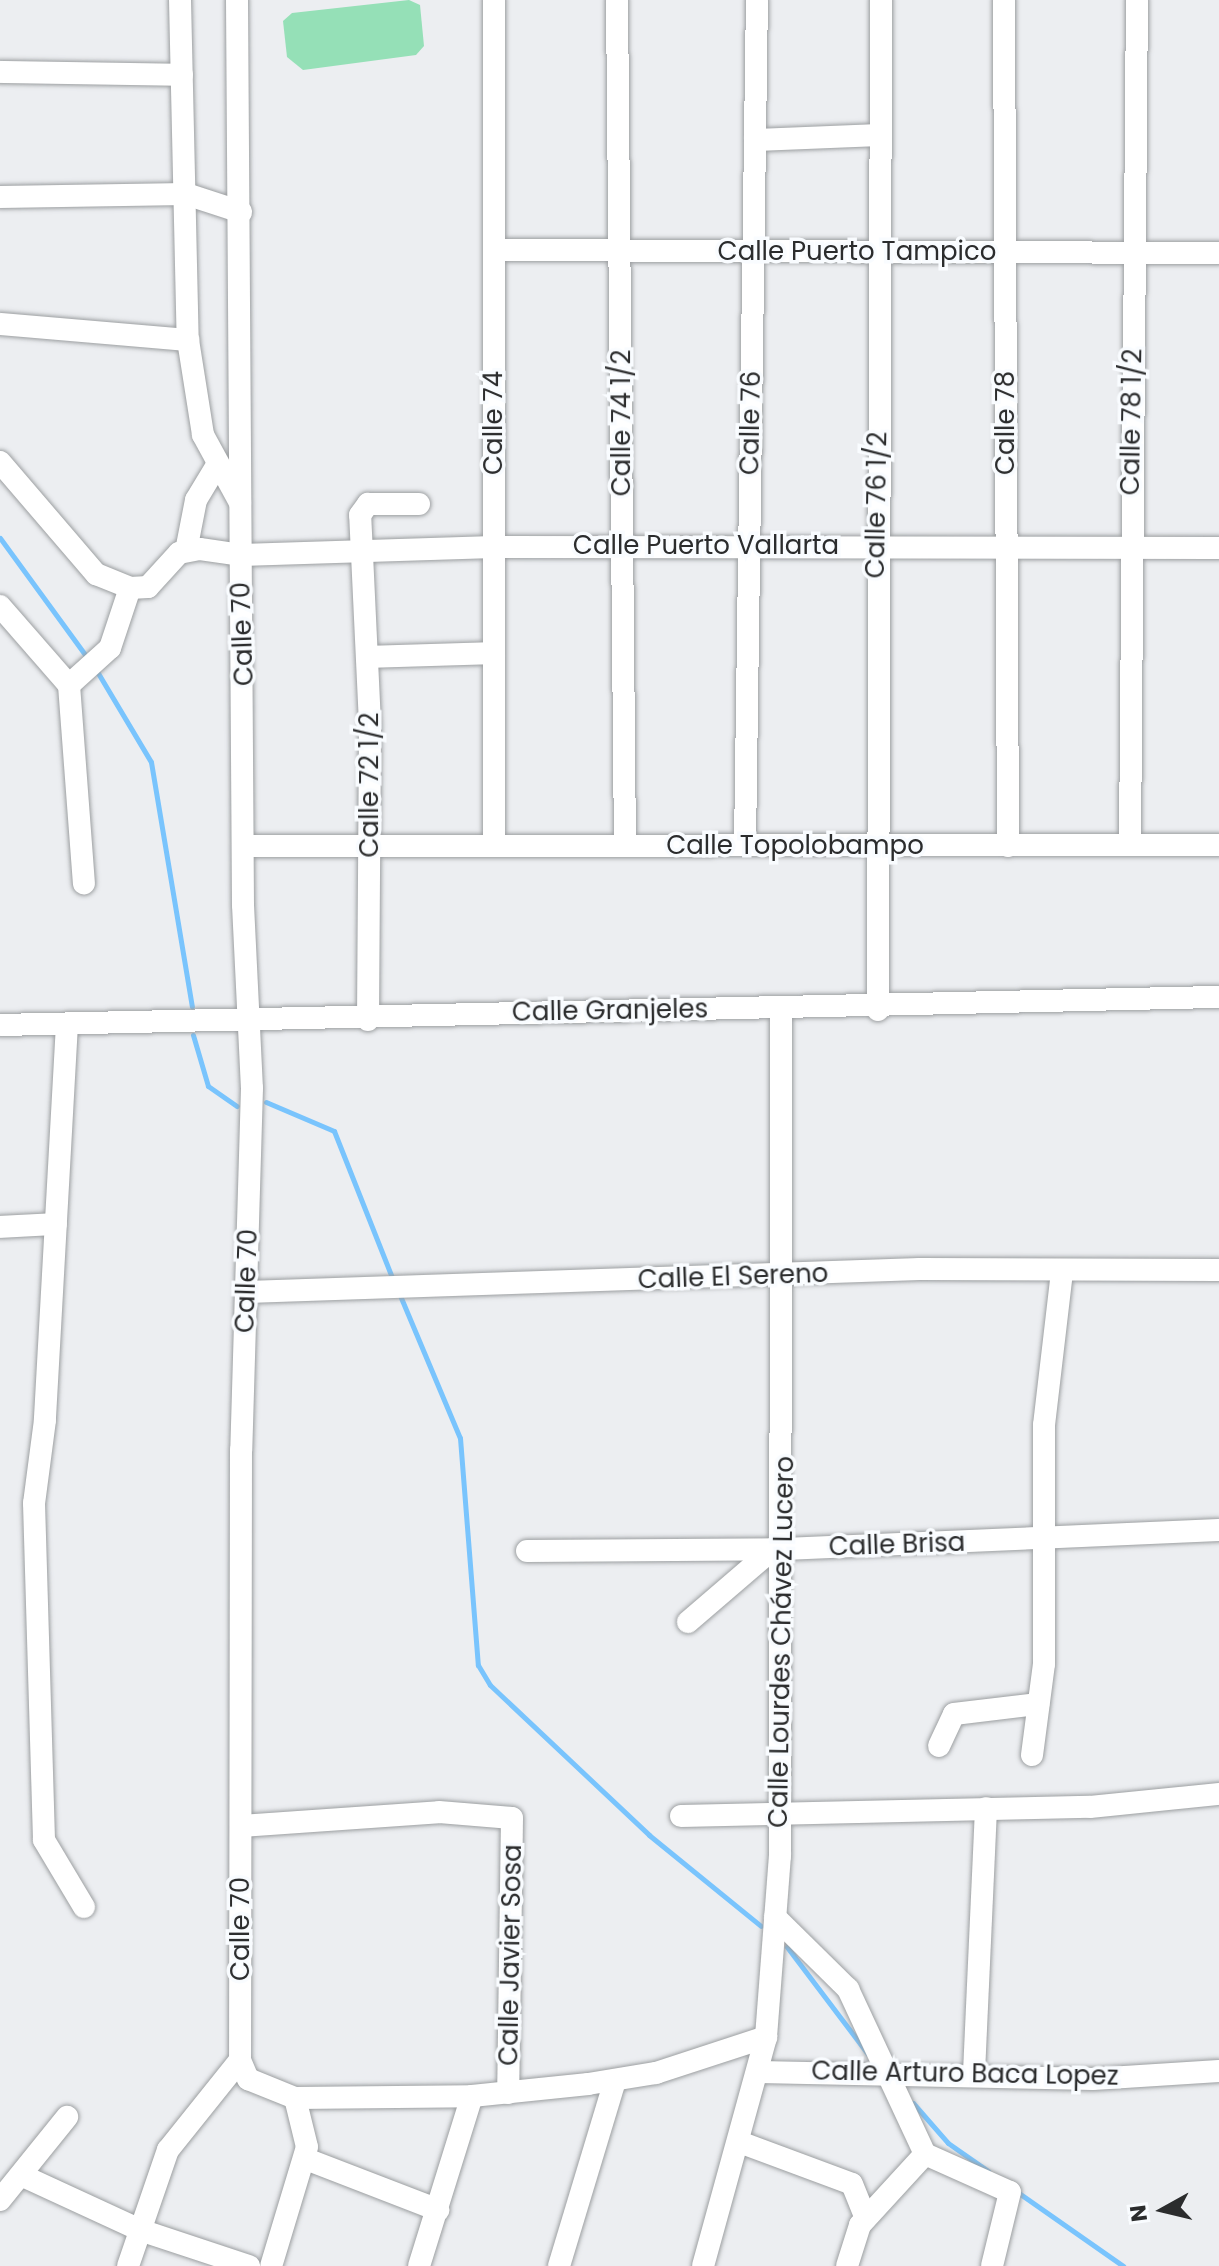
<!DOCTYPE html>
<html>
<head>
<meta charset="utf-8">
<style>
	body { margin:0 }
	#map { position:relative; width:1219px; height:2266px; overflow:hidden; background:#eceef1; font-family:Poppins,sans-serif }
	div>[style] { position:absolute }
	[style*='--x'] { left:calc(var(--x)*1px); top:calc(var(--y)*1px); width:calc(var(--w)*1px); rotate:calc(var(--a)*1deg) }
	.green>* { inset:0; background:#95e0b7 }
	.stream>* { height:5px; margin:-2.5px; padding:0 2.5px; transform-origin:2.5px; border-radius:2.5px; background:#79c4fd }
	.roads { filter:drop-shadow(0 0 2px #9c9fa1) drop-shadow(0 0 2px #9c9fa1) }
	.minor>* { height:22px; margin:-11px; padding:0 11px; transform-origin:11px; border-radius:11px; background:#fff }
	span { translate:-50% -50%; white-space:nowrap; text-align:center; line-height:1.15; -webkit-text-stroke:7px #f9fcff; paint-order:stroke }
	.street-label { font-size:26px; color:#2b2c2d }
	.north { position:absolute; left:1123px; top:2170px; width:80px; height:80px; -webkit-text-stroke:6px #f9fcff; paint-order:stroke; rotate:262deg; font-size:22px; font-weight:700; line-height:32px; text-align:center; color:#2b2c2d }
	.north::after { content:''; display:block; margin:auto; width:28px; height:36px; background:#2b2c2d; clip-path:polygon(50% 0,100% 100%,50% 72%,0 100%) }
</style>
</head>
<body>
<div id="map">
	<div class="green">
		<div style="clip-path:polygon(409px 0,420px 5px,424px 46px,416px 55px,303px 70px,287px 57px,283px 21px,292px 13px)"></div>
	</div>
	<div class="stream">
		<div style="--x:0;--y:538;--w:151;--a:53.9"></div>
		<div style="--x:95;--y:668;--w:109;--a:59.2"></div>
		<div style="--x:151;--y:762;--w:248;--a:80.5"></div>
		<div style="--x:193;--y:1035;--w:53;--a:73.6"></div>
		<div style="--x:208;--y:1086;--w:35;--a:35"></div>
		<div style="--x:266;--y:1102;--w:74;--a:23.1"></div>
		<div style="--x:334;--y:1131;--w:160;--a:68.4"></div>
		<div style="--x:399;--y:1293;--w:157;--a:67.2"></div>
		<div style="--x:460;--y:1438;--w:228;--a:85.5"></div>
		<div style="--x:478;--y:1665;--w:23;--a:59"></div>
		<div style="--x:490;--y:1685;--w:219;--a:43.3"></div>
		<div style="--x:649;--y:1835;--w:144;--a:39.1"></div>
		<div style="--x:787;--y:1947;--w:134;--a:52.9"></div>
		<div style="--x:913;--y:2103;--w:53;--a:48.8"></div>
		<div style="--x:948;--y:2143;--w:49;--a:35"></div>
		<div style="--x:1016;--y:2191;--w:131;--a:35"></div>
	</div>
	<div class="roads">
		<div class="minor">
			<div style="--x:180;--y:0;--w:340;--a:88.7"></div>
			<div style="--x:188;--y:340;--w:96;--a:81"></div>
			<div style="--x:203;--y:435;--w:77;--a:61.4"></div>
			<div style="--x:237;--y:0;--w:905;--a:89.62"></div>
			<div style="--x:243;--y:905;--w:183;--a:87.2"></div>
			<div style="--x:252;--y:1088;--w:362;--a:91.7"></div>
			<div style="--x:241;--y:1450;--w:610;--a:90.09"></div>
			<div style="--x:240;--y:2060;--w:21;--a:67"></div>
			<div style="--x:248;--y:2079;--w:51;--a:22"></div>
			<div style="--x:295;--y:2098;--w:50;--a:76.2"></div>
			<div style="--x:307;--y:2147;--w:124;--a:106.8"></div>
			<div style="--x:617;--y:0;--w:846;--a:89.46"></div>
			<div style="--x:1004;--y:0;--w:846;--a:89.73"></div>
			<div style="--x:0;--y:72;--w:182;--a:0.9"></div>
			<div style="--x:755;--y:140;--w:126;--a:-2.3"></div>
			<div style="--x:0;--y:197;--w:186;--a:-0.9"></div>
			<div style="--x:186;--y:194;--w:58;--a:18.1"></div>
			<div style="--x:495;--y:250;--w:724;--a:0.24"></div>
			<div style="--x:0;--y:324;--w:189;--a:4.9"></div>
			<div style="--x:0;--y:462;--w:148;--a:49.4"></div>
			<div style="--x:96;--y:574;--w:37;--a:22"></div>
			<div style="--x:130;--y:588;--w:18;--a:-3"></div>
			<div style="--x:148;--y:587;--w:46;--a:-47.6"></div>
			<div style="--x:179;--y:553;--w:21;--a:-11"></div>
			<div style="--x:200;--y:549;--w:41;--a:8.3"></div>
			<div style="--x:241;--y:555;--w:253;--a:-1.8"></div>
			<div style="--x:494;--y:547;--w:725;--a:0.08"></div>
			<div style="--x:186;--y:551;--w:52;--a:-78.9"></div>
			<div style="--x:196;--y:500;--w:39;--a:-59"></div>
			<div style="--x:0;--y:606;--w:105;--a:48.9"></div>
			<div style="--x:69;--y:685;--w:199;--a:85.7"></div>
			<div style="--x:368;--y:657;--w:126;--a:-1.8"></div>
			<div style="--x:69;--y:685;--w:55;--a:-42.1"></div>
			<div style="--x:110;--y:648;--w:63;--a:-71.6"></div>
			<div style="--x:745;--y:845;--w:845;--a:-89.19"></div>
			<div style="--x:1130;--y:845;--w:845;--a:-89.53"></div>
			<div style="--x:244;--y:846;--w:975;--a:-0.06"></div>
			<div style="--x:494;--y:846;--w:846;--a:-90"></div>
			<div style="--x:878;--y:1010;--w:1010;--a:-89.83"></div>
			<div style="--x:368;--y:1020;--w:296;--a:-89.6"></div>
			<div style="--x:370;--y:724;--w:209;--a:-92.7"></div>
			<div style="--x:360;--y:515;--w:14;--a:-54"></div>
			<div style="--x:368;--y:504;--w:51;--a:0"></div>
			<div style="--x:67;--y:1024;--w:397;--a:93.2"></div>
			<div style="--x:45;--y:1420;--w:84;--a:97.5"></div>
			<div style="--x:34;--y:1503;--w:337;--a:88.3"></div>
			<div style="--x:44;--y:1840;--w:78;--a:59.2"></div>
			<div style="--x:0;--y:1025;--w:1219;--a:-1.32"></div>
			<div style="--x:0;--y:1227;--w:56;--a:-3.1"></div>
			<div style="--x:247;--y:1292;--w:673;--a:-1.96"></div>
			<div style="--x:920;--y:1269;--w:299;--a:0.2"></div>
			<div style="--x:527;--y:1551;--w:257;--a:-0.4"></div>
			<div style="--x:784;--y:1549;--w:435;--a:-2.5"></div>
			<div style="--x:688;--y:1622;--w:112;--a:-40.7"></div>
			<div style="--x:939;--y:1746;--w:35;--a:-65"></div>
			<div style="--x:954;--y:1714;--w:85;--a:-6.8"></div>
			<div style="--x:1032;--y:1755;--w:92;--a:-82.5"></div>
			<div style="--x:1044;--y:1664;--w:239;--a:-90"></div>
			<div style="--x:1044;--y:1425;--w:154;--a:-83.3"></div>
			<div style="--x:681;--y:1816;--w:409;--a:-1.3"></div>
			<div style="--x:1090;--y:1807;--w:130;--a:-5.8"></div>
			<div style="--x:241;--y:1826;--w:198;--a:-4"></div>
			<div style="--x:439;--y:1812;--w:73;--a:4.7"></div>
			<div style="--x:512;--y:1818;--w:275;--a:90.8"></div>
			<div style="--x:775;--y:1917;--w:103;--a:44.6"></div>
			<div style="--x:848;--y:1989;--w:182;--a:65"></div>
			<div style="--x:925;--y:2154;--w:93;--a:24.1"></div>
			<div style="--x:1010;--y:2192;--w:76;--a:103.7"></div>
			<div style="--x:759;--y:2072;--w:334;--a:1.2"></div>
			<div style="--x:1093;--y:2079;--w:126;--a:-3.6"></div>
			<div style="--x:974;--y:2073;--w:265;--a:-87.4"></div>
			<div style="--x:295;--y:2098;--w:177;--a:-0.6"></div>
			<div style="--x:472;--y:2096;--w:117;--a:-5.9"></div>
			<div style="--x:588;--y:2084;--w:69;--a:-9.2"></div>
			<div style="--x:656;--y:2073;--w:116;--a:-18.1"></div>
			<div style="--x:742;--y:2143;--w:117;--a:20.4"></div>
			<div style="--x:852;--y:2184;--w:37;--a:68"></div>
			<div style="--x:306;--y:2159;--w:142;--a:21.1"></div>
			<div style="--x:23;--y:2176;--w:129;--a:24.8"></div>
			<div style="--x:140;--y:2230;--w:115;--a:18.3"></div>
			<div style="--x:0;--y:2200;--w:107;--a:-51.1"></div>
			<div style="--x:128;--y:2266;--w:123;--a:-71"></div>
			<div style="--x:168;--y:2150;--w:115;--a:-51.3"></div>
			<div style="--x:419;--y:2266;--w:178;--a:-72.7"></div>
			<div style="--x:559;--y:2266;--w:193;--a:-73.2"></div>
			<div style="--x:703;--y:2266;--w:238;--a:-74.6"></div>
			<div style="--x:766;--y:2037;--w:182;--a:-85.6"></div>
			<div style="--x:780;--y:1856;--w:847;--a:-89.93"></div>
			<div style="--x:847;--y:2266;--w:43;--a:-72.4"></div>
			<div style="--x:860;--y:2225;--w:96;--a:-47.5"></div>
		</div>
	</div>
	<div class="street-label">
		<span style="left:857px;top:252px">Calle Puerto Tampico</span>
		<span style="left:1132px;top:422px;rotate:-89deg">Calle 78 1/2</span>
		<span style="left:494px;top:423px;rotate:-90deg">Calle 74</span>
		<span style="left:622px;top:423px;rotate:-90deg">Calle 74 1/2</span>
		<span style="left:751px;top:423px;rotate:-89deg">Calle 76</span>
		<span style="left:1006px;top:423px;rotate:-90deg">Calle 78</span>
		<span style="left:877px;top:505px;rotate:-89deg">Calle 76 1/2</span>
		<span style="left:706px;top:546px">Calle Puerto Vallarta</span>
		<span style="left:243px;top:634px;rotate:-92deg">Calle 70</span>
		<span style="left:370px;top:785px;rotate:-90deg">Calle 72 1/2</span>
		<span style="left:795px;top:846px">Calle Topolobampo</span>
		<span style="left:610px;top:1011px;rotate:-1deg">Calle Granjeles</span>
		<span style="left:733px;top:1277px;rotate:-2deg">Calle El Sereno</span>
		<span style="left:247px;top:1281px;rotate:-88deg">Calle 70</span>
		<span style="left:897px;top:1545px;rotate:-2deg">Calle Brisa</span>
		<span style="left:782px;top:1642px;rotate:-89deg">Calle Lourdes Chávez Lucero</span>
		<span style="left:241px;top:1929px;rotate:-90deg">Calle 70</span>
		<span style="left:511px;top:1955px;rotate:-89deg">Calle Javier Sosa</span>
		<span style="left:965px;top:2074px;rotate:1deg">Calle Arturo Baca Lopez</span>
	</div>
	<div class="north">N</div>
</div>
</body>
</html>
